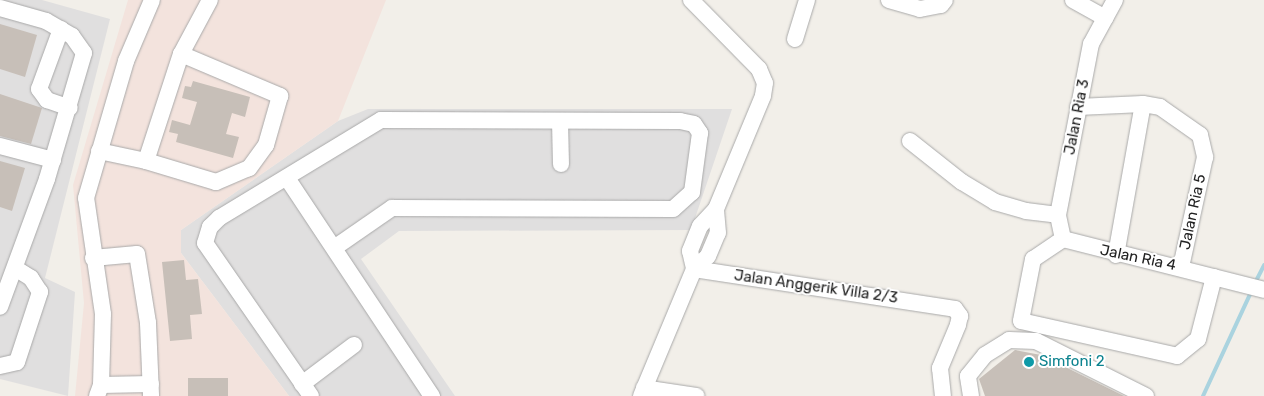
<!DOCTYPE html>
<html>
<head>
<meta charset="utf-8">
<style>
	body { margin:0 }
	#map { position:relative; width:1264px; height:396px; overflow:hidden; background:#f2efe9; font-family:Rubik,sans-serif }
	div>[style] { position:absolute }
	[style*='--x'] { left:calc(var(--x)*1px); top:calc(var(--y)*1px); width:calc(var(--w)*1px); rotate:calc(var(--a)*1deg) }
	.residential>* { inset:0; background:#e0dfdf }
	.military>* { inset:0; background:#f3e3dd }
	.stream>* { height:4px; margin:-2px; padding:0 2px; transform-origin:2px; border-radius:2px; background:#aad3df }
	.building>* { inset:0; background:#c7bfb8; transform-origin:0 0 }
	.roads { filter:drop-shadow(0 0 1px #a9a9a9) drop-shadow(0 0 1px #a9a9a9) }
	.minor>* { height:16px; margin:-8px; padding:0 8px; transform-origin:8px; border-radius:8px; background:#fff }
	.dots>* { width:14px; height:14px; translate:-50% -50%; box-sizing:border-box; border:2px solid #fff; border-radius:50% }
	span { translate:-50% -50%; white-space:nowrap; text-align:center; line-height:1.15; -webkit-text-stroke:4px #fff; paint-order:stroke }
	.street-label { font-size:15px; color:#222 }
	.culture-label { font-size:15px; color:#0d838f }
	.left { translate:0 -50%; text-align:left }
</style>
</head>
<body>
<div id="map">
	<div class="residential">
		<div style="clip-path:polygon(0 0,42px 0,110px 19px,45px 278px,75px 292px,68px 396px,0 379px)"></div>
		<div style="clip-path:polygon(368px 109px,732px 109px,691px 230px,399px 231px,361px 259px,455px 396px,289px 396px,181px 253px,181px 230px,338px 121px)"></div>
	</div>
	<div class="military">
		<div style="clip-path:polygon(128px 0,386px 0,338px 121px,181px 230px,181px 253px,289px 396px,75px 396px,84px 303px,73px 185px)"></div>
	</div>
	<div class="stream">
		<div style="--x:1255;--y:283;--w:20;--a:-63"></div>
		<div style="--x:1203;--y:396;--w:115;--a:-65.2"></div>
	</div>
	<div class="building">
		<div style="clip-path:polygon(0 24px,37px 35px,25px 77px,0 69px)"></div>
		<div style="clip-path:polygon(193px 81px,250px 97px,245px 117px,232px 113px,226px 134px,239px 137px,233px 158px,176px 142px,178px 134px,169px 132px,172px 120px,190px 125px,197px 102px,182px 98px,185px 86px,191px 87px)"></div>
		<div style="clip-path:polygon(0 94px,42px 108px,31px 144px,0 136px)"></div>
		<div style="clip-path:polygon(0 161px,25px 168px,12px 211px,0 207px)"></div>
		<div style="clip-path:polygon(184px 260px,186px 280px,198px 279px,202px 314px,190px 315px,192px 339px,170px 341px,162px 262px)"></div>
		<div style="clip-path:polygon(1015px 350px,1041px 355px,1124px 396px,985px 396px,979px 379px)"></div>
		<div style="left:228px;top:378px;width:18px;height:40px;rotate:90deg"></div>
	</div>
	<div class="roads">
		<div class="minor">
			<div style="--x:691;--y:0;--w:97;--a:45.4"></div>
			<div style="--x:759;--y:69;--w:15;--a:67"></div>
			<div style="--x:765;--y:83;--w:13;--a:99"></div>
			<div style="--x:763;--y:96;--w:122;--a:112.6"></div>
			<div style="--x:716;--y:209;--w:23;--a:133"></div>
			<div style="--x:700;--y:226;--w:27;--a:112"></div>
			<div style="--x:690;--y:251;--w:18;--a:77"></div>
			<div style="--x:889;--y:0;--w:32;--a:16"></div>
			<div style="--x:920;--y:9;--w:21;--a:-11"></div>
			<div style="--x:941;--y:5;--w:6;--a:-51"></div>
			<div style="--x:1073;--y:0;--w:37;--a:29"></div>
			<div style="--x:0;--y:8;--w:48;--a:15.8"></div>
			<div style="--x:46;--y:21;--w:30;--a:30"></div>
			<div style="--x:72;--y:36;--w:21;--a:55"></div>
			<div style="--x:84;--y:53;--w:131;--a:106.4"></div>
			<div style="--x:47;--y:179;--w:136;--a:110.2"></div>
			<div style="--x:61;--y:29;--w:64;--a:110.1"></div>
			<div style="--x:39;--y:89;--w:14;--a:54"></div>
			<div style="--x:47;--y:100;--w:24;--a:19"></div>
			<div style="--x:795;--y:39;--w:41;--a:-72.9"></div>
			<div style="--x:181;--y:54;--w:108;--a:23"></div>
			<div style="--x:280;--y:96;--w:51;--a:105.9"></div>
			<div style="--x:266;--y:145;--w:29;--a:126"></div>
			<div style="--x:249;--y:168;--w:36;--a:157"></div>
			<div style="--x:216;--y:182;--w:73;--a:-163.3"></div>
			<div style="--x:146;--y:161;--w:113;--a:-71.9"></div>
			<div style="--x:181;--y:54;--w:61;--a:-61.8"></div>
			<div style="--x:1078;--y:107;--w:65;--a:-2.6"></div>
			<div style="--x:1143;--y:104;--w:17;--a:10"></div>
			<div style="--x:1160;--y:107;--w:49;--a:35"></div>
			<div style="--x:1200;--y:135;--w:23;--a:77"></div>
			<div style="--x:1205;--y:157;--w:113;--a:102.3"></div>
			<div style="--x:560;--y:121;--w:43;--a:88.7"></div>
			<div style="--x:910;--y:141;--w:66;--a:38.3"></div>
			<div style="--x:962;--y:182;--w:39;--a:31"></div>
			<div style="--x:995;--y:202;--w:32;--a:16"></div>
			<div style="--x:1026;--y:211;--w:32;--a:7"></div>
			<div style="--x:0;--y:146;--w:55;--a:14.8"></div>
			<div style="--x:99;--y:151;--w:48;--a:12"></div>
			<div style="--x:287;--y:178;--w:262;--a:56.4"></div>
			<div style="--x:1063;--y:239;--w:36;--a:146"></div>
			<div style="--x:1033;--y:259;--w:63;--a:101"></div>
			<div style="--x:1021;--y:321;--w:160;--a:12.6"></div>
			<div style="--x:1177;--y:356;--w:27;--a:-39"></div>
			<div style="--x:1198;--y:339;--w:64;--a:-75.5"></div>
			<div style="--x:1063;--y:239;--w:25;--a:-102"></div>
			<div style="--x:1058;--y:215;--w:174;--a:-79.1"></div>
			<div style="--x:1091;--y:44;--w:50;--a:-61.4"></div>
			<div style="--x:1063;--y:239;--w:207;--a:14.2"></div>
			<div style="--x:1116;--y:255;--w:153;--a:-79.9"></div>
			<div style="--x:93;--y:258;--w:44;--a:-5.2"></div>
			<div style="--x:137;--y:254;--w:70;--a:80.9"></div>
			<div style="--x:148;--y:323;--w:73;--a:87.6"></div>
			<div style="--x:694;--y:269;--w:264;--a:8.7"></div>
			<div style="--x:955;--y:309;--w:9;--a:54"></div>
			<div style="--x:960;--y:316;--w:9;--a:103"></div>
			<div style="--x:958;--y:325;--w:47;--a:112.7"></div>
			<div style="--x:940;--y:368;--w:28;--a:84"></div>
			<div style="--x:0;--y:366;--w:17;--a:-13"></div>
			<div style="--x:17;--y:362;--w:74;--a:-71.8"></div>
			<div style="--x:40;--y:292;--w:17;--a:-123"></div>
			<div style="--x:31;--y:278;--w:19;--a:-148"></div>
			<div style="--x:302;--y:384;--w:65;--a:-36.9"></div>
			<div style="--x:101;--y:385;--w:50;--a:-1.1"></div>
			<div style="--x:644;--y:388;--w:53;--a:8.7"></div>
			<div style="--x:97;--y:396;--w:12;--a:-70"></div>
			<div style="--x:101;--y:385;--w:71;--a:-88.4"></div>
			<div style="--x:103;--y:314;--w:117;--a:-98.3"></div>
			<div style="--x:86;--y:198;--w:143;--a:-73.7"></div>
			<div style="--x:126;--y:61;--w:66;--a:-66.9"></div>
			<div style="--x:311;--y:396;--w:186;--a:-124.7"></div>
			<div style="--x:205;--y:243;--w:17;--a:-73"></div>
			<div style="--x:210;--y:227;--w:13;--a:-45"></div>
			<div style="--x:219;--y:218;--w:189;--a:-31.2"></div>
			<div style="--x:381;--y:120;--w:299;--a:0.2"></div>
			<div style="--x:680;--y:121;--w:14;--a:12"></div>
			<div style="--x:694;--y:124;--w:11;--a:56"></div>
			<div style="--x:700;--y:133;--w:60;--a:97.7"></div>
			<div style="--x:692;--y:192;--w:25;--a:138"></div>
			<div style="--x:673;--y:209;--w:281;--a:-179.8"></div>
			<div style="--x:392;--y:208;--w:70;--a:145.4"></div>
			<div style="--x:641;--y:396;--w:138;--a:-67.3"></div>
			<div style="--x:694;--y:269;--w:19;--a:-43"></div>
			<div style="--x:708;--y:256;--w:25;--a:-67"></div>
			<div style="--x:718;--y:233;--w:24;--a:-95"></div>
			<div style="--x:971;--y:396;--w:20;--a:-99"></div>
			<div style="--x:968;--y:376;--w:27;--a:-51"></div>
			<div style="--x:985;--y:355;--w:28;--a:-32"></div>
			<div style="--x:1009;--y:340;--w:27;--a:2"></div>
			<div style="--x:1036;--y:341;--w:123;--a:26.6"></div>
		</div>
	</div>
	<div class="dots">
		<div style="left:1029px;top:362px;background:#0f9aa8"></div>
	</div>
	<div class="street-label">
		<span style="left:1077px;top:117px;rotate:-79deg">Jalan Ria 3</span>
		<span style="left:1193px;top:212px;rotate:-78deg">Jalan Ria 5</span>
		<span style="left:1138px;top:258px;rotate:12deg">Jalan Ria 4</span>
		<span style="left:816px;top:287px;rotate:8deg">Jalan Anggerik Villa 2/3</span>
	</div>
	<div class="culture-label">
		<span class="left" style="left:1039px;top:362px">Simfoni 2</span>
	</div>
</div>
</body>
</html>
